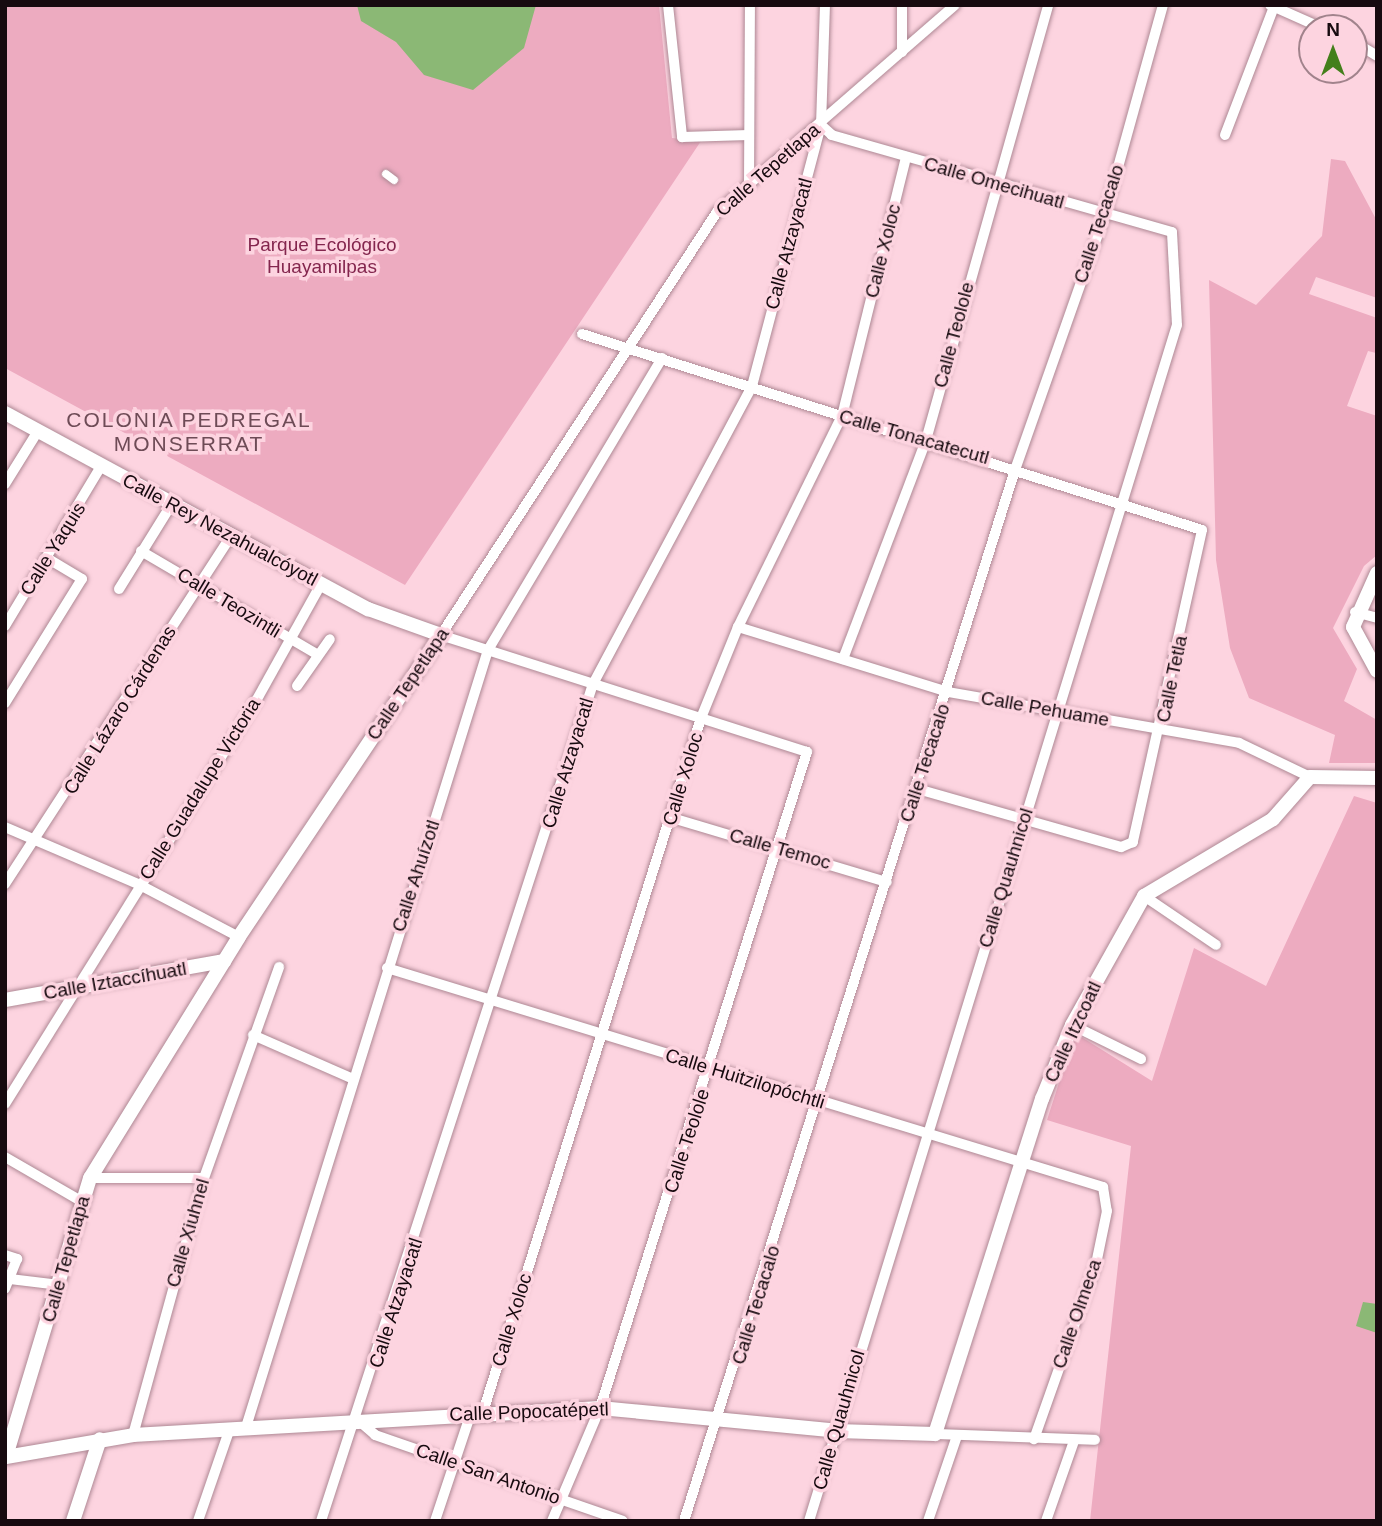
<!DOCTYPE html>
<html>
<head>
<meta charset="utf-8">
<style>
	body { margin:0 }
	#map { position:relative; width:1382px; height:1526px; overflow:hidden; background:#fdd4e0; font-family:Helvetica,sans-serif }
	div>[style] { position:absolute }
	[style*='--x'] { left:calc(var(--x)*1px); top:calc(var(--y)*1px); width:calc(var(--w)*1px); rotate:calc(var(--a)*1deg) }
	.green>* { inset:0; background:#edabc0 }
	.water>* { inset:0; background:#8bb875 }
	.roads { filter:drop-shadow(0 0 2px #ae8894) drop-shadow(0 0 2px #ae8894) }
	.pedestrian>* { height:8px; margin:-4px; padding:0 4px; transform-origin:4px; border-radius:4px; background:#fff }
	.minor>* { height:10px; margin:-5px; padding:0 5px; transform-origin:5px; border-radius:5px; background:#fff }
	.tertiary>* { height:14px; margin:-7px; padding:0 7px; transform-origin:7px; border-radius:7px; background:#fff }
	span { translate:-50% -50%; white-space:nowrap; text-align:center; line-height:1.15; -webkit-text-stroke:7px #fdd4e0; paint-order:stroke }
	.street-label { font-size:19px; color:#170a0f }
	.park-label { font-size:19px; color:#84264e }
	.neighbourhood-label { font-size:21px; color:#6e4b56; letter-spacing:2px }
	.frame { position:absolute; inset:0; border:7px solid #170a0f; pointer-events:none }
	.north { position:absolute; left:1298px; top:14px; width:70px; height:70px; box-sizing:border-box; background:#fdd4e0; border:2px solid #a1838c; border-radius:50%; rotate:0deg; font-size:19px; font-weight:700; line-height:28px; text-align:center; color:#170a0f }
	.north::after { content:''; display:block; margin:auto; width:24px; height:32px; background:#437f1b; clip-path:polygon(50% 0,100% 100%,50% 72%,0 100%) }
</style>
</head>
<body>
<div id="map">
	<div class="green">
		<div style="clip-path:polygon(5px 5px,659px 5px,672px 138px,701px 141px,405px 585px,5px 368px)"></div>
		<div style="clip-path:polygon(1331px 159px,1345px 161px,1377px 221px,1377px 298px,1316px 277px,1309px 294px,1377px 318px,1376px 353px,1368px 351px,1347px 406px,1377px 416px,1377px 555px,1364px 566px,1333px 628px,1357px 669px,1344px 701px,1377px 720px,1377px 763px,1329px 763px,1335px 735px,1249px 698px,1230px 648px,1216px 560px,1209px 280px,1256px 305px,1322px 236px)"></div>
		<div style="clip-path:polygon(1354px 796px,1377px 803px,1377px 1521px,1090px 1521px,1131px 1146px,1047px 1120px,1075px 1033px,1152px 1081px,1194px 948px,1266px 986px)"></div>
	</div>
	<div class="water">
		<div style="clip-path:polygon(357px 5px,536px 5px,524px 48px,473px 90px,424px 75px,396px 42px,361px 21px)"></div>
		<div style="clip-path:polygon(1363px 1302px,1377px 1304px,1377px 1333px,1356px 1326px)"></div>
	</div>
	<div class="roads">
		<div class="pedestrian">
			<div style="--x:386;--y:174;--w:10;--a:37"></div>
		</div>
		<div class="minor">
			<div style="--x:668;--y:5;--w:133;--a:83.9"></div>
			<div style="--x:682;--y:137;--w:67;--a:-1.7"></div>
			<div style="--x:902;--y:5;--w:47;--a:90"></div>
			<div style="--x:1270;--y:5;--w:57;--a:23.9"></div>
			<div style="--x:1354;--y:42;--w:27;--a:31"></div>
			<div style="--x:1225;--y:135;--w:137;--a:-69.1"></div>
			<div style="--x:749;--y:185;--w:180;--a:-89.7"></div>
			<div style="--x:582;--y:334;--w:650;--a:17.54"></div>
			<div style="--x:1202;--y:530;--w:320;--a:102.5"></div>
			<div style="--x:1133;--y:842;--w:13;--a:157"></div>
			<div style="--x:1121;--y:847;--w:212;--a:-164.1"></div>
			<div style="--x:5;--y:484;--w:62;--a:-58.1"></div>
			<div style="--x:141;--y:551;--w:205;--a:30.4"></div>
			<div style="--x:119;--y:589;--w:102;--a:-58.2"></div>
			<div style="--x:1355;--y:612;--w:23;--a:15"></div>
			<div style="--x:5;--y:626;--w:187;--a:-59"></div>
			<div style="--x:738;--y:627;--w:220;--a:17.2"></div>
			<div style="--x:948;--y:692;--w:295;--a:9.9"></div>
			<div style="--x:1239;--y:743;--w:79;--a:25.6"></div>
			<div style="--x:843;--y:659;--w:234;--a:-69.2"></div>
			<div style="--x:926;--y:440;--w:452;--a:-74.3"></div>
			<div style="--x:297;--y:686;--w:57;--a:-54.9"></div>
			<div style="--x:5;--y:703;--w:146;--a:-58.2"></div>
			<div style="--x:82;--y:579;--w:39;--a:-149"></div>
			<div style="--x:672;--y:818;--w:224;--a:16.6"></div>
			<div style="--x:5;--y:827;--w:147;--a:23.2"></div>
			<div style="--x:140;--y:885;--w:112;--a:27.7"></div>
			<div style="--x:5;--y:884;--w:417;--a:-57"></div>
			<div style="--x:1144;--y:896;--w:87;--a:34.2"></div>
			<div style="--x:387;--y:968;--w:749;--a:17.01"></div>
			<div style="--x:1103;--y:1187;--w:24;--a:81"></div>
			<div style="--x:1107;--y:1211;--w:54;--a:101.7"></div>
			<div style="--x:1096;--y:1264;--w:186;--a:109.5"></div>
			<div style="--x:1072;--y:1025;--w:77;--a:26.2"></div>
			<div style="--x:253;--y:1035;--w:107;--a:23.7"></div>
			<div style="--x:5;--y:1104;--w:475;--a:-58.1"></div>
			<div style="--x:256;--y:701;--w:134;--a:-60.9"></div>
			<div style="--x:5;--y:1157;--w:88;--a:30.1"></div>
			<div style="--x:90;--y:1178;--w:114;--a:0"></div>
			<div style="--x:5;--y:1255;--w:13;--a:18"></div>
			<div style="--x:17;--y:1259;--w:32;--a:112"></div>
			<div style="--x:10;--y:1279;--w:50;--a:6.8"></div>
			<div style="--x:483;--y:1412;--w:727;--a:-72.56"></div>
			<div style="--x:701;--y:718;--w:98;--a:-67.9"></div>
			<div style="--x:738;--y:627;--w:235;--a:-63.8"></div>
			<div style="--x:842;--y:416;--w:267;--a:-76.1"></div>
			<div style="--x:358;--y:1420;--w:23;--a:41"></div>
			<div style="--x:375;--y:1435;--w:262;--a:19.1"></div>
			<div style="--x:246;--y:1427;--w:814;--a:-72.7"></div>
			<div style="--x:488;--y:650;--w:340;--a:-59.2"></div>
			<div style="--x:935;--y:1434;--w:160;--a:2.1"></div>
			<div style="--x:133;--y:1435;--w:267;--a:-74.6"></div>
			<div style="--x:204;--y:1178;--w:224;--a:-70.4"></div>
			<div style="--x:198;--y:1521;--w:98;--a:-71"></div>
			<div style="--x:321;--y:1521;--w:880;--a:-72"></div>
			<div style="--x:593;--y:684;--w:338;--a:-61.9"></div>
			<div style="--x:752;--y:386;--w:270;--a:-75.2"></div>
			<div style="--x:821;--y:125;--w:120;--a:-88.1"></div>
			<div style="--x:435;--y:1521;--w:114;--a:-71.6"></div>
			<div style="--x:552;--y:1521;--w:123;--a:-67"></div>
			<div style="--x:600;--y:1408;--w:688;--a:-72.49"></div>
			<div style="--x:807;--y:752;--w:384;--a:-162.3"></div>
			<div style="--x:441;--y:635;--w:505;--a:-56.88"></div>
			<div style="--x:717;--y:212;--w:315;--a:-41"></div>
			<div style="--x:684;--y:1521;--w:1105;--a:-72.52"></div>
			<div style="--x:1016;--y:467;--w:268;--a:-70.6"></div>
			<div style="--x:1105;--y:214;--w:217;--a:-74.5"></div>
			<div style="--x:809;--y:1521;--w:1251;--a:-72.9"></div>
			<div style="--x:1177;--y:325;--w:93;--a:-93.1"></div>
			<div style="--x:1172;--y:232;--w:354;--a:-164.1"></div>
			<div style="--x:832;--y:135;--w:15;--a:-138"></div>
			<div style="--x:928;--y:1521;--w:90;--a:-71.2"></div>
			<div style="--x:1046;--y:1521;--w:85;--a:-70.7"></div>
		</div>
		<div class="tertiary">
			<div style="--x:5;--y:413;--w:413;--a:28.4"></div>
			<div style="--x:368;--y:609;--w:77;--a:19.6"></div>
			<div style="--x:441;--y:635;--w:363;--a:123.8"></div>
			<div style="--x:239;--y:937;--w:283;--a:121.7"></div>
			<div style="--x:90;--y:1178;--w:291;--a:106.8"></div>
			<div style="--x:1377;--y:573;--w:59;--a:114"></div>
			<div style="--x:1353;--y:627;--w:50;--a:61.4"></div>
			<div style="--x:5;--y:1000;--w:223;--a:-10.1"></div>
			<div style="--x:6;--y:1457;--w:129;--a:-9.8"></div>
			<div style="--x:133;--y:1435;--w:468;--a:-3.3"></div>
			<div style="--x:600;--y:1408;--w:238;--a:5.5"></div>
			<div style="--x:837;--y:1431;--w:98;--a:1.8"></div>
			<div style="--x:935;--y:1434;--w:352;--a:-72.3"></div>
			<div style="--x:1042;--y:1099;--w:80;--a:-67.9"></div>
			<div style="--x:1072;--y:1025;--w:148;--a:-60.8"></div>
			<div style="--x:1144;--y:896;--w:150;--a:-30.8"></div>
			<div style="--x:1273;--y:819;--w:56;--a:-48.6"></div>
			<div style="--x:1310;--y:777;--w:67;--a:0.9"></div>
			<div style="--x:73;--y:1521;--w:86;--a:-71.8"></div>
		</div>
	</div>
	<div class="street-label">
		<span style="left:768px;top:170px;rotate:-41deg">Calle Tepetlapa</span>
		<span style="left:994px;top:183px;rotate:16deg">Calle Omecihuatl</span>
		<span style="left:1099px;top:224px;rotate:-72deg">Calle Tecacalo</span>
		<span style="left:789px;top:244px;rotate:-75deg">Calle Atzayacatl</span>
		<span style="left:883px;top:251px;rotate:-76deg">Calle Xoloc</span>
		<span style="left:954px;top:335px;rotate:-75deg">Calle Teolole</span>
		<span style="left:914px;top:437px;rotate:16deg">Calle Tonacatecutl</span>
		<span style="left:220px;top:530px;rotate:28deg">Calle Rey Nezahualcóyotl</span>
		<span style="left:53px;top:549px;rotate:-58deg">Calle Yaquis</span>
		<span style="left:229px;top:603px;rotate:31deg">Calle Teozintli</span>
		<span style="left:1172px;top:679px;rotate:-78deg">Calle Tetla</span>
		<span style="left:408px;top:684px;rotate:-56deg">Calle Tepetlapa</span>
		<span style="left:1045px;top:709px;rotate:10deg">Calle Pehuame</span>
		<span style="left:120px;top:710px;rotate:-58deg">Calle Lázaro Cárdenas</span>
		<span style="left:568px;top:763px;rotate:-73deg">Calle Atzayacatl</span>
		<span style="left:925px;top:763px;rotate:-72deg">Calle Tecacalo</span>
		<span style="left:683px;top:779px;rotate:-73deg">Calle Xoloc</span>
		<span style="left:200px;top:789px;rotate:-58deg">Calle Guadalupe Victoria</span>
		<span style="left:780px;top:849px;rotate:16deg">Calle Temoc</span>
		<span style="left:416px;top:876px;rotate:-72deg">Calle Ahuízotl</span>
		<span style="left:1006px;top:878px;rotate:-73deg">Calle Quauhnicol</span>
		<span style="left:115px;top:981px;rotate:-10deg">Calle Iztaccíhuatl</span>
		<span style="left:1073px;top:1032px;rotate:-65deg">Calle Itzcoatl</span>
		<span style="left:745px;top:1079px;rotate:17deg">Calle Huitzilopóchtli</span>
		<span style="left:687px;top:1141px;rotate:-72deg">Calle Teolole</span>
		<span style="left:188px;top:1233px;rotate:-74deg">Calle Xiuhnel</span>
		<span style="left:66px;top:1259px;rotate:-74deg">Calle Tepetlapa</span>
		<span style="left:396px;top:1303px;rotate:-72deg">Calle Atzayacatl</span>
		<span style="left:756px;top:1305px;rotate:-73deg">Calle Tecacalo</span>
		<span style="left:1077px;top:1314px;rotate:-71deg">Calle Olmeca</span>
		<span style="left:512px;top:1320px;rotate:-73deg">Calle Xoloc</span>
		<span style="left:529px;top:1412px;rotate:-2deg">Calle Popocatépetl</span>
		<span style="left:839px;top:1420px;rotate:-74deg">Calle Quauhnicol</span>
		<span style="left:488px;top:1474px;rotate:19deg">Calle San Antonio</span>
	</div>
	<div class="park-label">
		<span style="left:322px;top:256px">Parque Ecológico<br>Huayamilpas</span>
	</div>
	<div class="neighbourhood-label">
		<span style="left:189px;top:432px">COLONIA PEDREGAL<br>MONSERRAT</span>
	</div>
	<div class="frame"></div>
	<div class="north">N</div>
</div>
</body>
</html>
